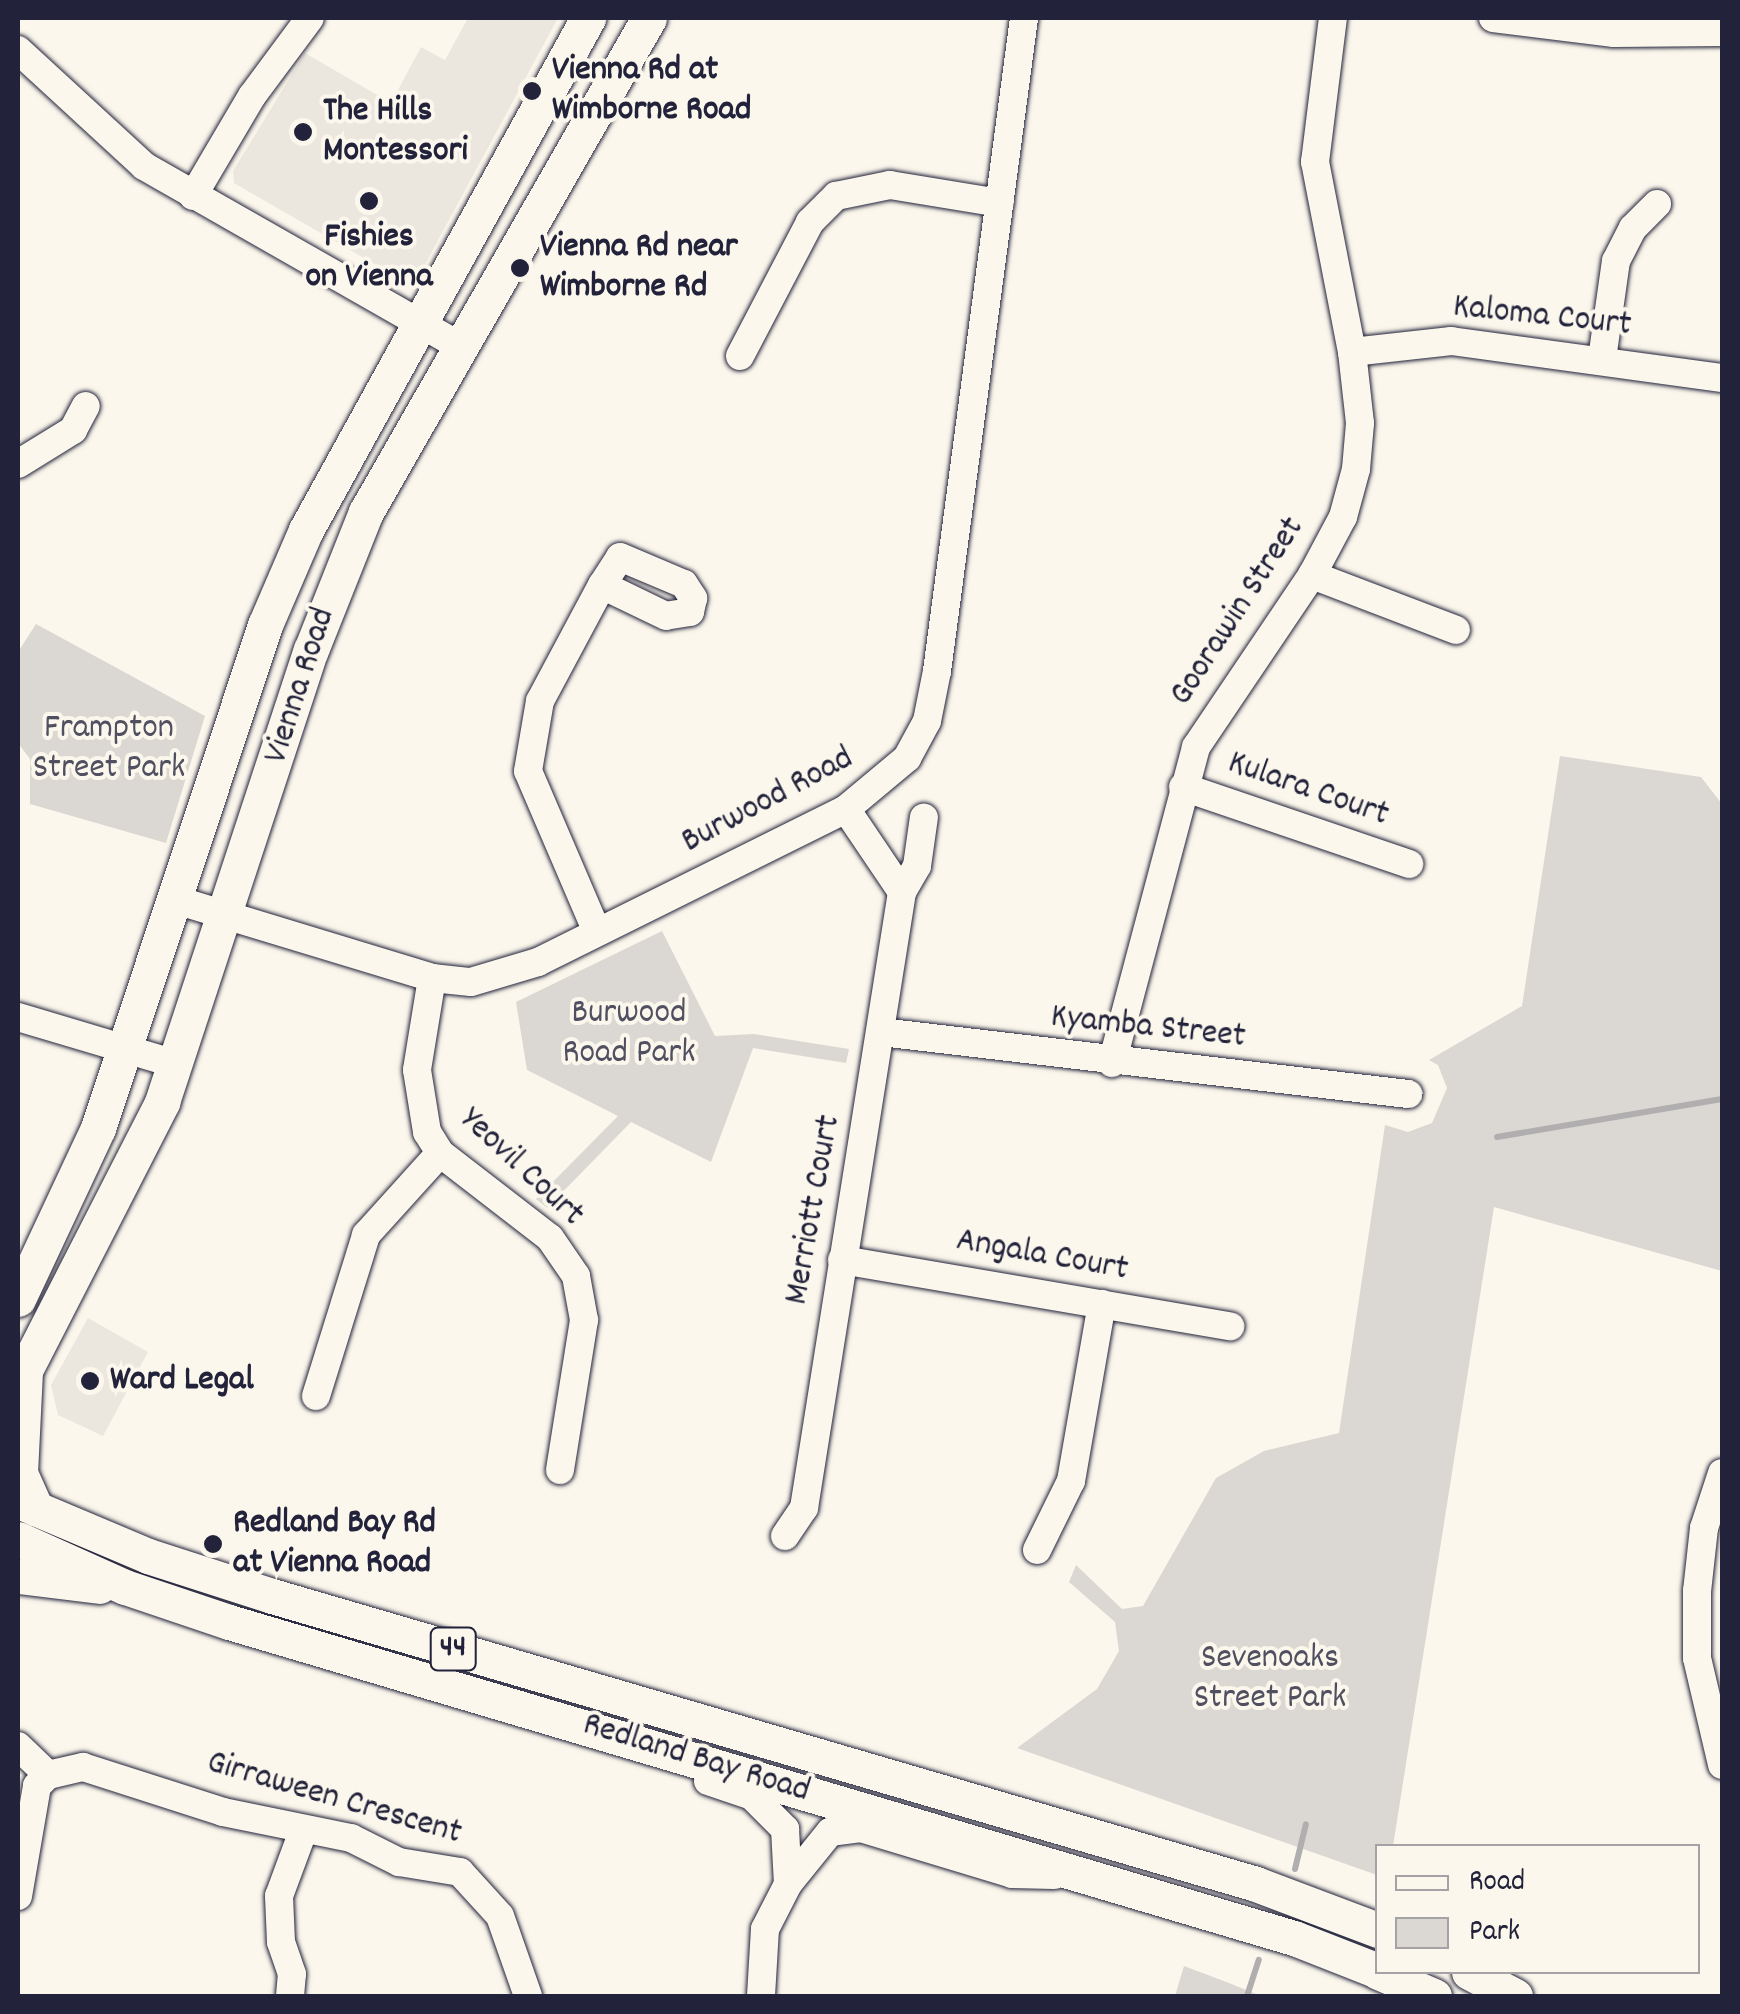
<!DOCTYPE html>
<html>
<head>
<meta charset="utf-8">
<style>
	body { margin:0 }
	#map { position:relative; width:1740px; height:2014px; overflow:hidden; background:#fbf7ec; font-family:Dekko,sans-serif }
	div>[style] { position:absolute }
	[style*='--x'] { left:calc(var(--x)*1px); top:calc(var(--y)*1px); width:calc(var(--w)*1px); rotate:calc(var(--a)*1deg) }
	.built>* { inset:0; background:#ebe7df }
	.green>* { inset:0; background:#dbd8d3 }
	.stream>* { height:6px; margin:-3px; padding:0 3px; transform-origin:3px; border-radius:3px; background:#b1aeb0 }
	.roads { filter:drop-shadow(0 0 2px #22223b) drop-shadow(0 0 2px #22223b) }
	.minor>* { height:28px; margin:-14px; padding:0 14px; transform-origin:14px; border-radius:14px; background:#fbf7ec }
	.major>* { height:35px; margin:-17.5px; padding:0 17.5px; transform-origin:17.5px; border-radius:17.5px; background:#fbf7ec }
	.dots>* { width:28px; height:28px; translate:-50% -50%; box-sizing:border-box; border:5px solid #fbf7ec; border-radius:50% }
	span { translate:-50% -50%; white-space:nowrap; text-align:center; line-height:1.15; -webkit-text-stroke:8px #fbf7ec; paint-order:stroke }
	.shield-label span { padding:2px 8px; background:#fbf7ec; border:2px solid; border-radius:8px; -webkit-text-stroke-width:0 }
	.shield-label { font-size:32px; color:#22223b; font-weight:700 }
	.poi-label { font-size:35px; color:#22223b; font-weight:700 }
	.left { translate:0 -50%; text-align:left }
	.street-label { font-size:35px; color:#22223b }
	.park-label { font-size:35px; color:#505061 }
	.frame { position:absolute; inset:0; border:20px solid #22223b; pointer-events:none }
	.legend { position:absolute; left:1375px; top:1844px; width:325px; height:130px; box-sizing:border-box; background:#fbf7ec; border:2px solid #a4a2a5; margin:0; padding:12px 18px; list-style:none; font-size:30px; color:#22223b }
	.legend li { display:flex; align-items:center; gap:20px; height:50px }
	.legend b { width:50px; border:2px solid #a4a2a5 }
</style>
</head>
<body>
<div id="map">
	<div class="built">
		<div style="clip-path:polygon(468px 18px,558px 18px,423px 268px,397px 277px,234px 183px,233px 171px,305px 53px,391px 103px,421px 47px,445px 60px)"></div>
		<div style="clip-path:polygon(88px 1318px,148px 1352px,103px 1436px,58px 1415px,51px 1385px)"></div>
	</div>
	<div class="green">
		<div style="clip-path:polygon(36px 624px,205px 716px,166px 843px,30px 804px,30px 759px,18px 743px,18px 652px)"></div>
		<div style="clip-path:polygon(1560px 756px,1701px 777px,1722px 804px,1722px 1271px,1494px 1207px,1393px 1846px,1378px 1846px,1377px 1875px,1017px 1748px,1097px 1689px,1119px 1651px,1115px 1622px,1069px 1582px,1076px 1565px,1122px 1609px,1143px 1606px,1216px 1478px,1264px 1451px,1339px 1433px,1385px 1125px,1408px 1132px,1432px 1123px,1447px 1088px,1438px 1065px,1429px 1060px,1522px 1006px)"></div>
		<div style="clip-path:polygon(662px 931px,715px 1036px,754px 1034px,849px 1049px,846px 1063px,753px 1048px,711px 1162px,631px 1122px,547px 1208px,536px 1199px,618px 1116px,527px 1070px,516px 1002px)"></div>
		<div style="clip-path:polygon(1184px 1966px,1229px 1983px,1261px 1996px,1175px 1996px)"></div>
	</div>
	<div class="stream">
		<div style="--x:1497;--y:1137;--w:228;--a:-9.6"></div>
		<div style="--x:1295;--y:1869;--w:46;--a:-76.3"></div>
		<div style="--x:1247;--y:1996;--w:38;--a:-72"></div>
	</div>
	<div class="roads">
		<div class="minor">
			<div style="--x:1493;--y:18;--w:122;--a:7.1"></div>
			<div style="--x:1614;--y:33;--w:108;--a:-0.5"></div>
			<div style="--x:18;--y:50;--w:171;--a:42.6"></div>
			<div style="--x:144;--y:166;--w:364;--a:29.7"></div>
			<div style="--x:193;--y:196;--w:116;--a:-59.5"></div>
			<div style="--x:252;--y:96;--w:97;--a:-53.4"></div>
			<div style="--x:1352;--y:352;--w:100;--a:-6.3"></div>
			<div style="--x:1451;--y:341;--w:274;--a:7.8"></div>
			<div style="--x:740;--y:356;--w:151;--a:-62.4"></div>
			<div style="--x:810;--y:222;--w:37;--a:-45"></div>
			<div style="--x:836;--y:196;--w:55;--a:-11.5"></div>
			<div style="--x:890;--y:185;--w:111;--a:9.3"></div>
			<div style="--x:1602;--y:359;--w:99;--a:-81.9"></div>
			<div style="--x:1616;--y:261;--w:37;--a:-63"></div>
			<div style="--x:1633;--y:228;--w:34;--a:-45"></div>
			<div style="--x:18;--y:464;--w:65;--a:-31.7"></div>
			<div style="--x:73;--y:430;--w:27;--a:-62"></div>
			<div style="--x:620;--y:557;--w:69;--a:22.9"></div>
			<div style="--x:684;--y:584;--w:17;--a:57"></div>
			<div style="--x:693;--y:598;--w:14;--a:102"></div>
			<div style="--x:690;--y:612;--w:24;--a:171"></div>
			<div style="--x:666;--y:616;--w:71;--a:-154.2"></div>
			<div style="--x:602;--y:585;--w:33;--a:-57"></div>
			<div style="--x:1312;--y:575;--w:154;--a:20.9"></div>
			<div style="--x:1183;--y:787;--w:239;--a:18.8"></div>
			<div style="--x:902;--y:892;--w:30;--a:-60"></div>
			<div style="--x:917;--y:866;--w:49;--a:-81.9"></div>
			<div style="--x:176;--y:900;--w:268;--a:16.9"></div>
			<div style="--x:432;--y:978;--w:39;--a:6"></div>
			<div style="--x:471;--y:982;--w:70;--a:-16.6"></div>
			<div style="--x:538;--y:962;--w:344;--a:-26.4"></div>
			<div style="--x:846;--y:809;--w:80;--a:-39.9"></div>
			<div style="--x:907;--y:758;--w:42;--a:-61.6"></div>
			<div style="--x:927;--y:721;--w:51;--a:-78.7"></div>
			<div style="--x:937;--y:671;--w:659;--a:-82.41"></div>
			<div style="--x:597;--y:932;--w:175;--a:-113.2"></div>
			<div style="--x:528;--y:771;--w:71;--a:-80.3"></div>
			<div style="--x:540;--y:701;--w:132;--a:-61.9"></div>
			<div style="--x:432;--y:978;--w:93;--a:99.3"></div>
			<div style="--x:417;--y:1070;--w:63;--a:80.8"></div>
			<div style="--x:427;--y:1132;--w:25;--a:58"></div>
			<div style="--x:440;--y:1153;--w:139;--a:37.7"></div>
			<div style="--x:550;--y:1238;--w:46;--a:55.6"></div>
			<div style="--x:576;--y:1276;--w:45;--a:79.7"></div>
			<div style="--x:584;--y:1320;--w:152;--a:99.1"></div>
			<div style="--x:18;--y:1017;--w:165;--a:16.6"></div>
			<div style="--x:881;--y:1032;--w:531;--a:6.71"></div>
			<div style="--x:1112;--y:1063;--w:327;--a:-75.1"></div>
			<div style="--x:1196;--y:747;--w:207;--a:-56"></div>
			<div style="--x:1312;--y:575;--w:66;--a:-61.9"></div>
			<div style="--x:1343;--y:517;--w:50;--a:-74.8"></div>
			<div style="--x:1356;--y:469;--w:46;--a:-85"></div>
			<div style="--x:1360;--y:423;--w:71;--a:-96.4"></div>
			<div style="--x:1352;--y:352;--w:194;--a:-101"></div>
			<div style="--x:1315;--y:162;--w:145;--a:-82.9"></div>
			<div style="--x:842;--y:1260;--w:394;--a:9.7"></div>
			<div style="--x:316;--y:1396;--w:169;--a:-72.7"></div>
			<div style="--x:366;--y:1235;--w:110;--a:-47.9"></div>
			<div style="--x:1722;--y:1473;--w:58;--a:108.1"></div>
			<div style="--x:1704;--y:1528;--w:63;--a:96.3"></div>
			<div style="--x:1697;--y:1591;--w:67;--a:90"></div>
			<div style="--x:1697;--y:1658;--w:110;--a:76.8"></div>
			<div style="--x:785;--y:1536;--w:34;--a:-56"></div>
			<div style="--x:804;--y:1508;--w:624;--a:-80.96"></div>
			<div style="--x:902;--y:892;--w:100;--a:-124"></div>
			<div style="--x:1037;--y:1550;--w:77;--a:-63.8"></div>
			<div style="--x:1071;--y:1481;--w:180;--a:-80.1"></div>
			<div style="--x:18;--y:1746;--w:42;--a:44"></div>
			<div style="--x:708;--y:1781;--w:46;--a:18.8"></div>
			<div style="--x:752;--y:1796;--w:47;--a:45"></div>
			<div style="--x:785;--y:1829;--w:55;--a:86.9"></div>
			<div style="--x:18;--y:1896;--w:112;--a:-80.2"></div>
			<div style="--x:37;--y:1786;--w:16;--a:-45"></div>
			<div style="--x:48;--y:1775;--w:36;--a:-13"></div>
			<div style="--x:83;--y:1767;--w:147;--a:17.8"></div>
			<div style="--x:223;--y:1812;--w:131;--a:11.5"></div>
			<div style="--x:351;--y:1838;--w:54;--a:26.6"></div>
			<div style="--x:399;--y:1862;--w:62;--a:9.3"></div>
			<div style="--x:460;--y:1872;--w:59;--a:47.7"></div>
			<div style="--x:500;--y:1916;--w:85;--a:70.7"></div>
			<div style="--x:290;--y:1996;--w:22;--a:-85"></div>
			<div style="--x:292;--y:1974;--w:34;--a:-109"></div>
			<div style="--x:281;--y:1942;--w:46;--a:-92.5"></div>
			<div style="--x:279;--y:1896;--w:69;--a:-69.7"></div>
			<div style="--x:761;--y:1996;--w:67;--a:-86.6"></div>
			<div style="--x:765;--y:1929;--w:51;--a:-62.9"></div>
			<div style="--x:788;--y:1884;--w:67;--a:-51.1"></div>
			<div style="--x:830;--y:1832;--w:31;--a:-7"></div>
			<div style="--x:861;--y:1828;--w:158;--a:16.9"></div>
			<div style="--x:1012;--y:1874;--w:42;--a:1.4"></div>
		</div>
		<div class="major">
			<div style="--x:18;--y:1299;--w:189;--a:-64.9"></div>
			<div style="--x:98;--y:1128;--w:530;--a:-71.63"></div>
			<div style="--x:265;--y:625;--w:103;--a:-66.7"></div>
			<div style="--x:306;--y:530;--w:585;--a:-61.15"></div>
			<div style="--x:25;--y:1371;--w:102;--a:92.8"></div>
			<div style="--x:20;--y:1473;--w:39;--a:66"></div>
			<div style="--x:18;--y:1384;--w:317;--a:-62.9"></div>
			<div style="--x:162;--y:1102;--w:476;--a:-71.8"></div>
			<div style="--x:311;--y:650;--w:149;--a:-68.3"></div>
			<div style="--x:366;--y:512;--w:569;--a:-60.19"></div>
			<div style="--x:18;--y:1501;--w:141;--a:22.9"></div>
			<div style="--x:148;--y:1556;--w:130;--a:17.9"></div>
			<div style="--x:272;--y:1596;--w:1025;--a:16.31"></div>
			<div style="--x:1256;--y:1884;--w:130;--a:20.7"></div>
			<div style="--x:18;--y:1539;--w:117;--a:24.2"></div>
			<div style="--x:125;--y:1587;--w:110;--a:18.6"></div>
			<div style="--x:229;--y:1622;--w:1111;--a:16.53"></div>
			<div style="--x:1294;--y:1938;--w:90;--a:21.4"></div>
			<div style="--x:18;--y:1576;--w:82;--a:7"></div>
			<div style="--x:1378;--y:1972;--w:61;--a:23.2"></div>
			<div style="--x:1469;--y:1972;--w:52;--a:27.6"></div>
		</div>
	</div>
	<div class="dots">
		<div style="left:532px;top:91px;background:#22223b"></div>
		<div style="left:303px;top:132px;background:#22223b"></div>
		<div style="left:369px;top:201px;background:#22223b"></div>
		<div style="left:520px;top:268px;background:#22223b"></div>
		<div style="left:90px;top:1381px;background:#22223b"></div>
		<div style="left:213px;top:1544px;background:#22223b"></div>
	</div>
	<div class="shield-label">
		<span style="left:453px;top:1649px">44</span>
	</div>
	<div class="poi-label">
		<span class="left" style="left:552px;top:91px">Vienna Rd at<br>Wimborne Road</span>
		<span class="left" style="left:323px;top:132px">The Hills<br>Montessori</span>
		<span style="left:369px;top:258px">Fishies<br>on Vienna</span>
		<span class="left" style="left:540px;top:268px">Vienna Rd near<br>Wimborne Rd</span>
		<span class="left" style="left:110px;top:1381px">Ward Legal</span>
		<span class="left" style="left:233px;top:1544px">Redland Bay Rd<br>at Vienna Road</span>
	</div>
	<div class="street-label">
		<span style="left:1542px;top:317px;rotate:6deg">Kaloma Court</span>
		<span style="left:1238px;top:612px;rotate:-57deg">Goorawin Street</span>
		<span style="left:301px;top:686px;rotate:-72deg">Vienna Road</span>
		<span style="left:1308px;top:790px;rotate:19deg">Kulara Court</span>
		<span style="left:768px;top:801px;rotate:-28deg">Burwood Road</span>
		<span style="left:1148px;top:1028px;rotate:6deg">Kyamba Street</span>
		<span style="left:521px;top:1168px;rotate:43deg">Yeovil Court</span>
		<span style="left:814px;top:1210px;rotate:-80deg">Merriott Court</span>
		<span style="left:1042px;top:1256px;rotate:10deg">Angala Court</span>
		<span style="left:696px;top:1759px;rotate:17deg">Redland Bay Road</span>
		<span style="left:334px;top:1799px;rotate:16deg">Girraween Crescent</span>
	</div>
	<div class="park-label">
		<span style="left:109px;top:749px">Frampton<br>Street Park</span>
		<span style="left:629px;top:1034px">Burwood<br>Road Park</span>
		<span style="left:1270px;top:1679px">Sevenoaks<br>Street Park</span>
	</div>
	<div class="frame"></div>
	<ul class="legend">
	<li><b style="height:12px;background:#fbf7ec"></b>Road</li>
	<li><b style="height:28px;background:#dbd8d3"></b>Park</li>
	</ul>
</div>
</body>
</html>
